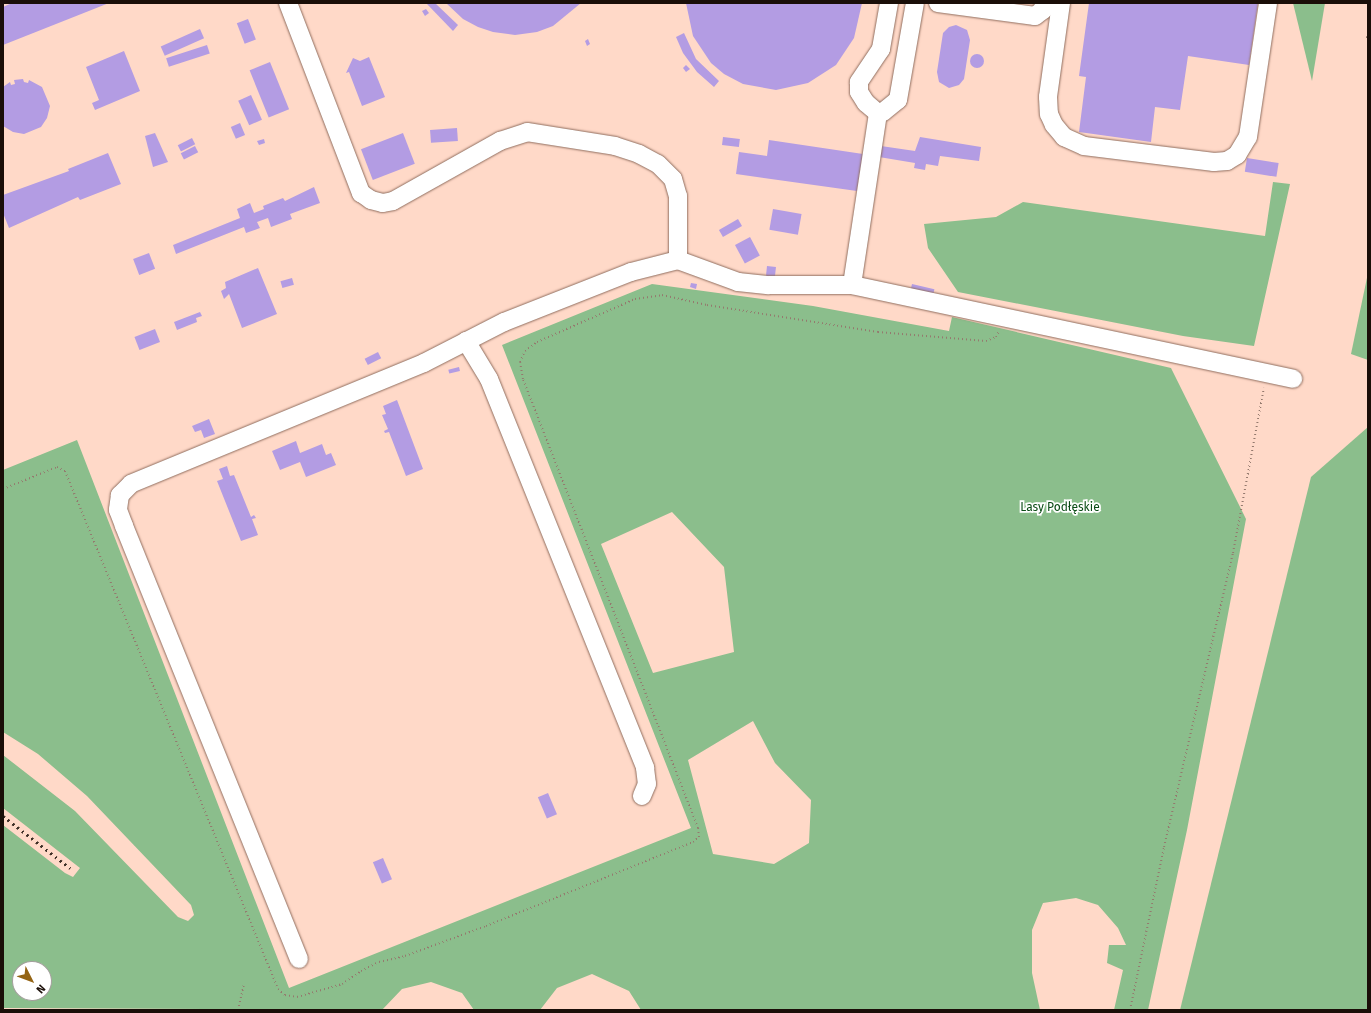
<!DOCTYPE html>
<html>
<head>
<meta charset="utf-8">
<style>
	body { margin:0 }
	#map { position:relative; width:1371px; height:1013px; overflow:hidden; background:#ffd9c8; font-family:"Fira Sans",sans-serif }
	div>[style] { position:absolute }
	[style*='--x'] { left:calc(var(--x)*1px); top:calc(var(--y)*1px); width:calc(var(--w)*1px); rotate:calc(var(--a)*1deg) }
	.green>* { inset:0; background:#8bbe8c }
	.building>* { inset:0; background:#b39ce3; transform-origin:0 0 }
	.round { border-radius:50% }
	.path>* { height:2px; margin-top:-1px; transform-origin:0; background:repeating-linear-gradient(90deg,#947a6e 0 1px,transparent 0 4px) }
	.roads { filter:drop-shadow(0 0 1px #906e5f) drop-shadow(0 0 1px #906e5f) }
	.minor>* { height:18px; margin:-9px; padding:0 9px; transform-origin:9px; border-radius:9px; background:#fff }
	.rail>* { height:3px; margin-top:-1.5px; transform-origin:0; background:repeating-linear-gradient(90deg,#3f2f27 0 2px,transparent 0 6px) }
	span { translate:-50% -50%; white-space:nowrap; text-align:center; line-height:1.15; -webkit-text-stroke:3.5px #fff; paint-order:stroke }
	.park-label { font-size:12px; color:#094b14 }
	.frame { position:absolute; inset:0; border:4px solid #1a0e08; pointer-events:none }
	.north { position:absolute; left:12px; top:961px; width:40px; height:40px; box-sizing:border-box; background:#fff; border:1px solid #a39f9c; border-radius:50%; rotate:132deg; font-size:11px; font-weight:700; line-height:16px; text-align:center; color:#1a0e08 }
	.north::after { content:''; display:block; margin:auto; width:14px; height:18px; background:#946414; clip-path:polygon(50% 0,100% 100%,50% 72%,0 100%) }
</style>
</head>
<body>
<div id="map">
	<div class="green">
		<div style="clip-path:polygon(1293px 3px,1325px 3px,1312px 81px)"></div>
		<div style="clip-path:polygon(1273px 182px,1290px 184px,1254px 346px,1183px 336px,958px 292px,928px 248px,924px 224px,996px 217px,1023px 202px,1265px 236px)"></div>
		<div style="clip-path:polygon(1368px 273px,1368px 360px,1351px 354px)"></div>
		<div style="clip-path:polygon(evenodd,652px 284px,813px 306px,949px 331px,952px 317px,1171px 368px,1246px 519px,1187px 830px,1148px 1010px,1114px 1010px,1123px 970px,1107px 963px,1109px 945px,1126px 945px,1118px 928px,1098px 905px,1076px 898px,1043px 903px,1032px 930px,1032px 973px,1040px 1010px,641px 1010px,629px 991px,592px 974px,557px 988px,540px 1010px,474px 1010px,462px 993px,431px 982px,402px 989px,382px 1010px,3px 1008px,3px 825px,65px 873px,73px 877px,80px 868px,3px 808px,3px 755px,75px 811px,178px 917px,188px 921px,194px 915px,191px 905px,87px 796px,38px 754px,3px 732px,3px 470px,77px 440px,289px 988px,691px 828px,502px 345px,652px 284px,672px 512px,724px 567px,734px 652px,653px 673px,601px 544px,672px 512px,652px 284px,753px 721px,775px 763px,811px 800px,809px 843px,774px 864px,713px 854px,688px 760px,753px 721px,652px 284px,20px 969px,44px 969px,44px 993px,20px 993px,20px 969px)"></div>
		<div style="clip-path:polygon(1368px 427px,1368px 1010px,1180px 1010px,1311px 477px)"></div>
	</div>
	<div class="building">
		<div style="clip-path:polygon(12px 3px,109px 3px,3px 45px,3px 7px)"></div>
		<div style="clip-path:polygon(426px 3px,435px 3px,458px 25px,453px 31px)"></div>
		<div style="clip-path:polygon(446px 3px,581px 3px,553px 26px,537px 32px,515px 35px,493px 32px,478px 27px,463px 19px)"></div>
		<div style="clip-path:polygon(686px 3px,862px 3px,854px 38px,836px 65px,808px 83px,776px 90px,743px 84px,724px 74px,711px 63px,693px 36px)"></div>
		<div style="clip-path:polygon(1089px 3px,1258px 3px,1249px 65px,1188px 56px,1180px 110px,1155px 107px,1151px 142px,1079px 132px,1086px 77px,1079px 76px)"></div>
		<div style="clip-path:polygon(426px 9px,429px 13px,425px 16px,422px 11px)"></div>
		<div style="left:248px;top:19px;width:22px;height:12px;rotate:69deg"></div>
		<div style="clip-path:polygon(956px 25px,967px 30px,970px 40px,964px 79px,959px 85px,949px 88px,939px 82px,937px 72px,943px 33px,949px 27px)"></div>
		<div style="left:200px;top:29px;width:10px;height:43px;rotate:66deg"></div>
		<div style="clip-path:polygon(684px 33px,696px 59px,719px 81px,714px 87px,697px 72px,683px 53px,676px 37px)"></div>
		<div style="clip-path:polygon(588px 39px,590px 44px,587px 46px,585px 41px)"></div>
		<div style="left:207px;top:45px;width:9px;height:43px;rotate:72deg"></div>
		<div style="clip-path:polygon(124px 51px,140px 91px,95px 110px,92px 103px,99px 100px,86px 67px)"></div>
		<div class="round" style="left:970px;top:54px;width:14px;height:14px"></div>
		<div style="clip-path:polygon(369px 57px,385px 97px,362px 106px,349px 72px,346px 73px,353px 58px,360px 61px)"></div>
		<div style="left:270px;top:62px;width:51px;height:22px;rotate:68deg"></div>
		<div style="clip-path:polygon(686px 65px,690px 69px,686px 72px,683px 68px)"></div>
		<div style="clip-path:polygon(23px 79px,24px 82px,28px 83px,29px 80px,42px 87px,50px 106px,47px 118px,41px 127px,24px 134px,13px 132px,3px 126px,3px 87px,10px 82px,11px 85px,15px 84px,14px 80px)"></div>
		<div style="left:251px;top:95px;width:27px;height:14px;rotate:66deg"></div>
		<div style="left:240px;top:123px;width:13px;height:10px;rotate:67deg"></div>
		<div style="left:457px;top:128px;width:13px;height:27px;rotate:86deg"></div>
		<div style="clip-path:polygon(155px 133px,168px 162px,153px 167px,145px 136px)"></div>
		<div style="left:403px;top:133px;width:33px;height:45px;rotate:69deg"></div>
		<div style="left:723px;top:137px;width:17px;height:8px;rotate:7deg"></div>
		<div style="clip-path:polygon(920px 137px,981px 147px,979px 161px,940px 156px,938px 166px,926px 164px,925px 170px,914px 168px,915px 163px,879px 157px,881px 146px,915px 151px)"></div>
		<div style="left:192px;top:138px;width:7px;height:16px;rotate:63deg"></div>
		<div style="clip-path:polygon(264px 139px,265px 143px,259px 145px,257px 141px)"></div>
		<div style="clip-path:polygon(769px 140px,863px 154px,857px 191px,736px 174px,739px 152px,767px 156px)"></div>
		<div style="left:195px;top:146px;width:7px;height:16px;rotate:63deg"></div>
		<div style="clip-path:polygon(108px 153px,121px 184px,80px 200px,78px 197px,9px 228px,3px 213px,3px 195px,69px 171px,68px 169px)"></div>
		<div style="left:1247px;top:158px;width:32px;height:14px;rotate:9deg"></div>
		<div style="clip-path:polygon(314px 187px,320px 203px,290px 214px,292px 219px,271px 227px,268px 218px,257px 222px,260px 228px,246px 233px,244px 227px,176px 254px,173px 245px,240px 218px,237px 209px,250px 203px,254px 213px,264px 209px,263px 206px,283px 198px,285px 201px)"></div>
		<div style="left:773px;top:209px;width:29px;height:21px;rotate:10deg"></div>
		<div style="left:738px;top:219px;width:8px;height:22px;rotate:60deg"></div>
		<div style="left:750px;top:237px;width:21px;height:17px;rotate:62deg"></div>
		<div style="left:149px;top:253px;width:17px;height:17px;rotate:69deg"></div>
		<div style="left:767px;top:266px;width:9px;height:11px;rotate:6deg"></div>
		<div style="clip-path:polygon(258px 268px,277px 314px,242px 328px,229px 294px,224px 299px,221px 291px,226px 288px,225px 282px)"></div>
		<div style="left:292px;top:278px;width:7px;height:12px;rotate:74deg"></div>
		<div style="clip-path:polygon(691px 283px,697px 284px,696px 289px,690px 287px)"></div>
		<div style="left:912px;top:284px;width:23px;height:5px;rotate:13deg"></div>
		<div style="clip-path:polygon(200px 312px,202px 316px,196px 318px,197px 322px,177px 330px,174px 322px)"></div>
		<div style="left:155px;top:329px;width:14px;height:22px;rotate:69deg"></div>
		<div style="left:378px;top:352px;width:7px;height:15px;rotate:63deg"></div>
		<div style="left:459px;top:367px;width:4px;height:11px;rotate:76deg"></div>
		<div style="clip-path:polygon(397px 400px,423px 469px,406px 476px,389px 432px,385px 433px,384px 431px,388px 429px,382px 415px,386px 414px,383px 406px)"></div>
		<div style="clip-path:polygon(209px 419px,215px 434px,204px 438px,201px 430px,195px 432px,192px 426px)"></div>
		<div style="clip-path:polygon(296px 441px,300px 453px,322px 444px,326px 455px,331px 453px,336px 465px,306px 477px,300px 462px,280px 470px,272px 451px)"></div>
		<div style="clip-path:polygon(227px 466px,230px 476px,234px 475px,251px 517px,254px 515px,256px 518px,252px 519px,258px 535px,241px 541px,217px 481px,223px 479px,219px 469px)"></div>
		<div style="left:548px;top:793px;width:23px;height:11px;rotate:67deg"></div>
		<div style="left:383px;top:858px;width:23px;height:11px;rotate:67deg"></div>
	</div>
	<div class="path">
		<div style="--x:1366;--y:37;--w:2;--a:27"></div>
		<div style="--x:3;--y:489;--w:58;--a:-22.2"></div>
		<div style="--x:57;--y:467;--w:9;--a:27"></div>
		<div style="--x:65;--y:471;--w:560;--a:67.65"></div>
		<div style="--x:278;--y:989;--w:9;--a:41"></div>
		<div style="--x:285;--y:995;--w:12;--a:9"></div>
		<div style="--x:297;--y:997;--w:47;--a:-16.1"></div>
		<div style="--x:342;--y:984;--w:23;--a:-34"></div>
		<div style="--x:361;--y:971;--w:20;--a:-27"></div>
		<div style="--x:379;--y:962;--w:27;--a:-13"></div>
		<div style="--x:405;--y:956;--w:86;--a:-20.3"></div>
		<div style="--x:486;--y:926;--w:223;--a:-22.1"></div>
		<div style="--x:693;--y:842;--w:8;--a:-40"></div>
		<div style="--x:699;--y:837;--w:9;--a:-96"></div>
		<div style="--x:698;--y:828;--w:482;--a:-111.3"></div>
		<div style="--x:523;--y:379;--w:17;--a:-100"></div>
		<div style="--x:520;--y:362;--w:12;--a:-66"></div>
		<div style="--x:525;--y:351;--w:15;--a:-37"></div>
		<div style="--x:537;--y:342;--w:107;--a:-23.7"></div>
		<div style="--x:635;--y:299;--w:27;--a:-8"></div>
		<div style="--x:662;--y:295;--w:46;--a:12.5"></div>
		<div style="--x:707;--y:305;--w:173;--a:9"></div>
		<div style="--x:878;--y:332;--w:108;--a:4.8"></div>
		<div style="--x:986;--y:341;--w:11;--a:-22"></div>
		<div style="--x:996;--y:337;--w:7;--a:-63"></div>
		<div style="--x:238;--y:1010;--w:27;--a:-77"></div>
		<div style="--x:1130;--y:1010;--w:167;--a:-78.2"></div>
		<div style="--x:1164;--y:847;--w:302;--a:-76.8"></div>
		<div style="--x:1233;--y:553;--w:168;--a:-79.4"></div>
	</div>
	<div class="roads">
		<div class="minor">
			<div style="--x:288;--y:3;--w:204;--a:69"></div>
			<div style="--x:361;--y:193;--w:12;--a:35"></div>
			<div style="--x:371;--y:200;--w:12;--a:14"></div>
			<div style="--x:383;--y:203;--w:10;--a:-11"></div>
			<div style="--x:393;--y:201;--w:123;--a:-29.3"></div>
			<div style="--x:500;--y:141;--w:28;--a:-18"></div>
			<div style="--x:527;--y:132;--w:89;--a:9"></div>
			<div style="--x:615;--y:146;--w:25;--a:18"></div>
			<div style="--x:639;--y:154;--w:21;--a:28"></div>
			<div style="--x:658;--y:164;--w:21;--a:45"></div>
			<div style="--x:673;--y:179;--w:18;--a:74"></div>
			<div style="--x:678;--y:196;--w:64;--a:90"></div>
			<div style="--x:678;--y:260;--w:49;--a:165.7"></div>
			<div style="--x:631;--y:272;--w:136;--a:158.5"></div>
			<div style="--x:504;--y:322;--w:90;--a:152.9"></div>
			<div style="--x:424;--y:363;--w:317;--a:157.6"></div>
			<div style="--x:131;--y:484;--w:16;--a:135"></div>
			<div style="--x:120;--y:495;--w:15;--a:98"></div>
			<div style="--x:118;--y:510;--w:17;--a:69"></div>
			<div style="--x:124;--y:526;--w:467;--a:68"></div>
			<div style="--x:889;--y:3;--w:47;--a:99.9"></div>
			<div style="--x:881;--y:49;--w:40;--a:124"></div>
			<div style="--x:859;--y:82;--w:10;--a:90"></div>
			<div style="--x:859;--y:92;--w:13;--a:58"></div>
			<div style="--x:866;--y:103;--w:16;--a:40"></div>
			<div style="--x:878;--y:113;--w:5;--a:-11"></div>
			<div style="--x:883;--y:112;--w:19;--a:-39"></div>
			<div style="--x:898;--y:100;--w:98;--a:-80.1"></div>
			<div style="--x:938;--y:3;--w:98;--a:7.6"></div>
			<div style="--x:1035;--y:16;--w:10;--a:-37"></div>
			<div style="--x:1043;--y:10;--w:7;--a:-82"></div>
			<div style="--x:1061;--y:3;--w:95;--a:97.9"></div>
			<div style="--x:1048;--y:97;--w:17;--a:87"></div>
			<div style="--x:1049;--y:114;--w:12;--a:66"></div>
			<div style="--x:1054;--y:125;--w:16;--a:50"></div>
			<div style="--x:1064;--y:137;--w:22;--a:24"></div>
			<div style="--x:1084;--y:146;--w:131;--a:7"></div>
			<div style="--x:1214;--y:162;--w:13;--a:-4"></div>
			<div style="--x:1227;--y:161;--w:12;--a:-31"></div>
			<div style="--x:1237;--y:155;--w:21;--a:-59"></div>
			<div style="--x:1248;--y:137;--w:135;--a:-81.5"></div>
			<div style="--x:678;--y:260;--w:64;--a:20.1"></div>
			<div style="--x:738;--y:282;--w:31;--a:6"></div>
			<div style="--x:769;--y:285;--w:83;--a:0"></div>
			<div style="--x:852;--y:285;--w:451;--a:12"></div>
			<div style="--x:852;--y:285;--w:174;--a:-81.4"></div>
			<div style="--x:466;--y:341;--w:44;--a:58.8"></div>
			<div style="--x:489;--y:379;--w:419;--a:68.1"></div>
			<div style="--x:645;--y:768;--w:16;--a:83"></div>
			<div style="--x:647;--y:784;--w:13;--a:113"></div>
		</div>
	</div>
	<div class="rail">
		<div style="--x:3;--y:816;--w:85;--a:37.8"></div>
	</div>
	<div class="park-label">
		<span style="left:1060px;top:508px">Lasy Podłęskie</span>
	</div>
	<div class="frame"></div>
	<div class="north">N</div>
</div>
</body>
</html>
